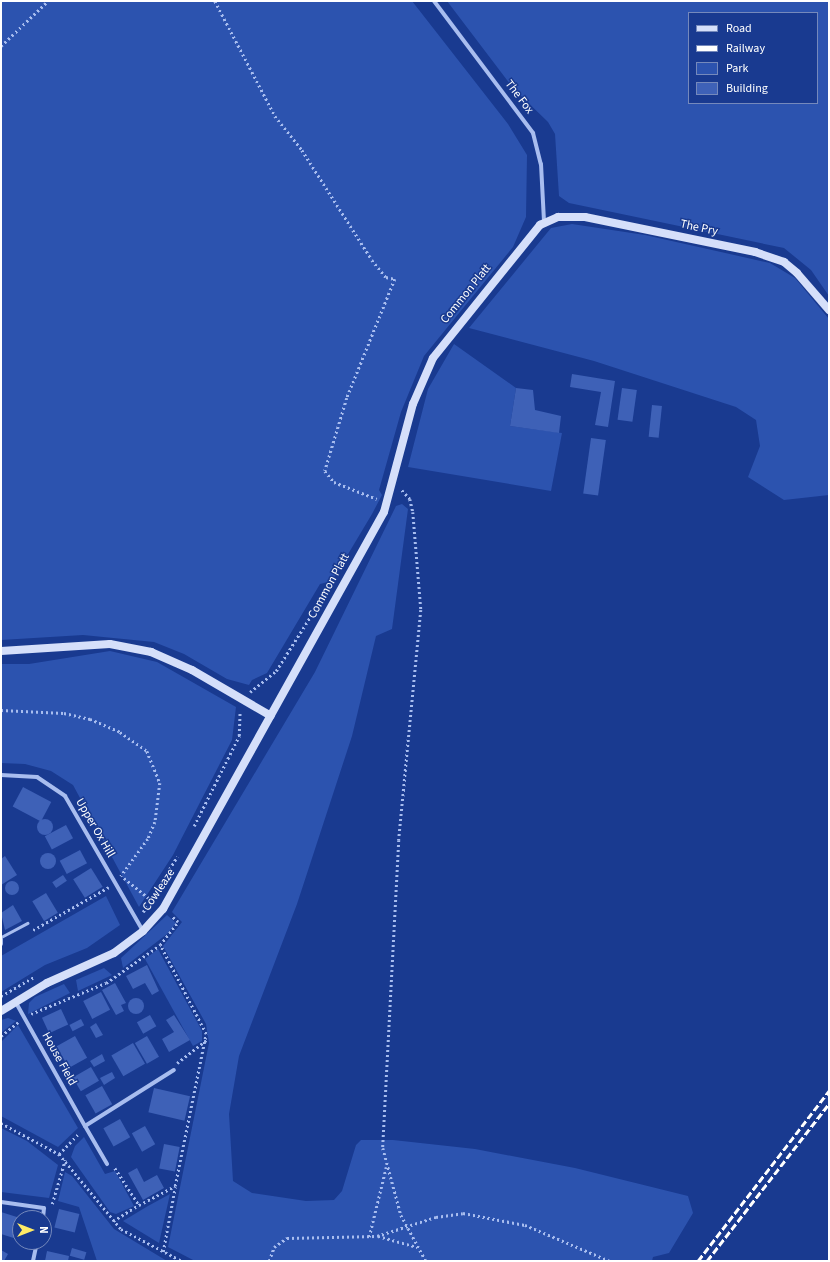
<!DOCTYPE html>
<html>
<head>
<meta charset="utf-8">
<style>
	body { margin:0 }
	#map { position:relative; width:830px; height:1262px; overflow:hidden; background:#193a90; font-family:"Source Sans 3",sans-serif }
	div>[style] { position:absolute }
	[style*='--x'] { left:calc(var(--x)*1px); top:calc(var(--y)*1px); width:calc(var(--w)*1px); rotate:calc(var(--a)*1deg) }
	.green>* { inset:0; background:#2c53af }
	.building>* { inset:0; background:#3e61b7; transform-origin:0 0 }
	.round { border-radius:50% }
	.path>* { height:2.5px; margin-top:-1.25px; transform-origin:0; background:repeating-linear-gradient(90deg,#a8bdef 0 2px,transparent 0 5px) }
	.lane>* { height:3px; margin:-1.5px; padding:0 1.5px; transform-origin:1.5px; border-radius:1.5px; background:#a8bdef }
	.street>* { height:4px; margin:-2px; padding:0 2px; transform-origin:2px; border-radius:2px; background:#a8bdef }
	.secondary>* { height:8px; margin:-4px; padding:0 4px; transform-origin:4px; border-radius:4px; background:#d5dffa }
	.rail>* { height:3px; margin-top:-1.5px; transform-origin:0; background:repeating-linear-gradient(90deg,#fff 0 7px,transparent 0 10px) }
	span { translate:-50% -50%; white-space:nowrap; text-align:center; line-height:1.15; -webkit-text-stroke:3px #193a90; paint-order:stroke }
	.street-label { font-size:12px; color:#fff }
	.frame { position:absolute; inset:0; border:2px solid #fff; pointer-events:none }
	.legend { position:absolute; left:688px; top:12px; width:130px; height:92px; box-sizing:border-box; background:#193a90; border:1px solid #7589bc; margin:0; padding:5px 7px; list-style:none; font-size:12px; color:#fff }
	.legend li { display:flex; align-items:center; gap:8px; height:20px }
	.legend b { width:20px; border:1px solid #7589bc }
	.north { position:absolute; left:12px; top:1210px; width:40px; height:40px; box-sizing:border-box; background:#193a90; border:1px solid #7589bc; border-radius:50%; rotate:90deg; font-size:11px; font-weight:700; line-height:16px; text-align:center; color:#fff }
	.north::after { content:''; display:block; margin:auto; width:14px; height:18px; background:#ffeb66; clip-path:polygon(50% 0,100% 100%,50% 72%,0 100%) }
</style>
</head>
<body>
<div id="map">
	<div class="green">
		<div style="clip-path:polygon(1px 1px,412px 1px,508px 124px,527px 155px,526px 217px,513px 247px,424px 356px,401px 412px,379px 490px,382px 495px,372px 514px,332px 581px,320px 584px,267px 673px,252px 680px,249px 685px,227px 679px,184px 654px,154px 642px,83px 635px,1px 640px)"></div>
		<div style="clip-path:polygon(evenodd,447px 1px,829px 1px,829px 296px,811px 270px,784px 248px,569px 203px,559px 196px,555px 134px,548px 122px,513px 88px,447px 1px,689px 13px,817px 13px,817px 103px,689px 103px,689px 13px)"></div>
		<div style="clip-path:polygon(572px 224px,645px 235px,770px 263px,795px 278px,829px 319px,829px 495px,784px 500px,748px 477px,760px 446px,756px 420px,736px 407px,594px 361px,469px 328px,551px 228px)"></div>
		<div style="clip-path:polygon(454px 344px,516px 388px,510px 426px,562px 433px,551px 491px,408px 467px,428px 389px)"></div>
		<div style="clip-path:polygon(402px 504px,408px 509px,392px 629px,376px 636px,352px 736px,297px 904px,239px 1056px,229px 1114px,233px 1181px,252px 1193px,306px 1201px,334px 1200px,342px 1191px,356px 1145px,361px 1140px,393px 1140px,475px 1149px,575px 1168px,688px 1196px,693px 1213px,669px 1253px,653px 1257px,652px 1261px,195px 1261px,168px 1247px,209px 1043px,206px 1024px,163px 946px,182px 922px,172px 912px,315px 672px,396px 506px)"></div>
		<div style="clip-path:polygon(110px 651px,157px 662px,236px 707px,232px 740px,173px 855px,139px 907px,73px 785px,51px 771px,25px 764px,1px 763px,1px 664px,29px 664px)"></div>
		<div style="clip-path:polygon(106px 896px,120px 925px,87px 948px,45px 965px,1px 992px,1px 956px)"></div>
		<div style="clip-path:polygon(167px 915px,176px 923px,167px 934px,123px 968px,121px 958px)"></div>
		<div style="clip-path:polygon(158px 949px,202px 1031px,202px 1041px,193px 1046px,145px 959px)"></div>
		<div style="clip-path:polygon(104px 968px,112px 975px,78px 991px,76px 980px)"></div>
		<div style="clip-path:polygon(64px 984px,70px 993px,28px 1014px,29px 1003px,35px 997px)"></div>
		<div style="clip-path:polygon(8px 1018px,16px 1021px,1px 1033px,1px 1020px)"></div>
		<div style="clip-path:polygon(18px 1025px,78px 1128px,58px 1147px,1px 1116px,1px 1042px)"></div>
		<div style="clip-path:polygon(1px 1128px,27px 1141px,58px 1165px,49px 1198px,1px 1192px)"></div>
		<div style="clip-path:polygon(84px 1137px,105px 1174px,115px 1171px,134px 1206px,116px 1214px,110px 1212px,71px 1157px,75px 1146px)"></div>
		<div style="clip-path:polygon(65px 1172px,72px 1176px,114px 1229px,167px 1261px,97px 1261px,79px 1207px,58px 1201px)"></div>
		<div style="clip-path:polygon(170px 1194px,159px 1243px,123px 1221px,148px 1206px)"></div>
	</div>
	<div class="building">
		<div style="clip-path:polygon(572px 374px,615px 381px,608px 427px,595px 425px,601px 392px,570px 387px)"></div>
		<div style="clip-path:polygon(516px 388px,533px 390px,535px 410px,561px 416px,559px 433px,510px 426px)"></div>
		<div style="left:622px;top:388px;width:15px;height:32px;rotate:8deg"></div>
		<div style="left:652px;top:405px;width:10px;height:32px;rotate:6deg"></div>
		<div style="left:591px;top:438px;width:15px;height:56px;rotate:8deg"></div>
		<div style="left:23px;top:787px;width:32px;height:22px;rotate:28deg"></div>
		<div class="round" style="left:37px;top:819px;width:16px;height:16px"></div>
		<div style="left:66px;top:825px;width:15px;height:24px;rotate:62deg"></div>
		<div style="left:80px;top:850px;width:15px;height:23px;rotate:62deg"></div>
		<div class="round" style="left:40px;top:853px;width:16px;height:16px"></div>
		<div style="clip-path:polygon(5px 856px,17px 875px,1px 885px,1px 859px)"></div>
		<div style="left:91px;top:868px;width:22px;height:21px;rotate:58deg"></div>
		<div style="left:63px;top:875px;width:7px;height:13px;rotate:56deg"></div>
		<div class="round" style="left:5px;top:881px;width:14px;height:14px"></div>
		<div style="left:46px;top:893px;width:23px;height:16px;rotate:59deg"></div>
		<div style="clip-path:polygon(13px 905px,22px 921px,5px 930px,1px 913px)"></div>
		<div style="clip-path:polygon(147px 965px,159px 991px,152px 995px,145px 983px,133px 989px,126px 976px)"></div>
		<div style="clip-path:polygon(115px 983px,126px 1003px,121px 1005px,124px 1011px,116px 1015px,102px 990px)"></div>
		<div style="left:101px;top:992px;width:20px;height:20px;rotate:63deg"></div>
		<div class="round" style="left:128px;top:998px;width:16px;height:16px"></div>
		<div style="left:61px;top:1009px;width:17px;height:21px;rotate:65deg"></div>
		<div style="left:150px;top:1015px;width:13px;height:15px;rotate:61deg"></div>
		<div style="clip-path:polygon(174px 1015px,190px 1040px,169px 1052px,162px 1039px,174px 1032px,166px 1020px)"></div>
		<div style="left:81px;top:1019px;width:7px;height:13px;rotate:63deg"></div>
		<div style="clip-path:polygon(96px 1023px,103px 1035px,96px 1038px,90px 1027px)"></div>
		<div style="left:75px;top:1036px;width:25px;height:21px;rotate:61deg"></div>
		<div style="left:147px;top:1036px;width:24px;height:14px;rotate:60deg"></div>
		<div style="left:133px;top:1043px;width:24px;height:25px;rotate:60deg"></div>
		<div style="clip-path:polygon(102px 1054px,105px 1061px,94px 1067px,90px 1061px)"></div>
		<div style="left:91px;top:1067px;width:16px;height:21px;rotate:60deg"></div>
		<div style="clip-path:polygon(112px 1072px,115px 1078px,104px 1085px,100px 1078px)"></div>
		<div style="left:102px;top:1086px;width:21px;height:19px;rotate:61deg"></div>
		<div style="left:154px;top:1088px;width:37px;height:25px;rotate:13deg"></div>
		<div style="left:120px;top:1119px;width:21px;height:19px;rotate:61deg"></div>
		<div style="left:145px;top:1126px;width:21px;height:15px;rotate:61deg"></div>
		<div style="left:164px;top:1144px;width:16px;height:25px;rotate:11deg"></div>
		<div style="clip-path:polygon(137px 1168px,144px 1182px,157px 1175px,164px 1188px,143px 1200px,128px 1173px)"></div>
		<div style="left:59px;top:1209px;width:21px;height:19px;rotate:14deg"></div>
		<div style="clip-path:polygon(1px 1212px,20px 1218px,20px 1240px,1px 1234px)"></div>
		<div style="left:72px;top:1248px;width:15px;height:8px;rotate:16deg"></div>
		<div style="clip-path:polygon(1px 1250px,8px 1254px,4px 1261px,1px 1261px)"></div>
		<div style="clip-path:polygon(47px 1251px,69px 1256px,68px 1261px,45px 1261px)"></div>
	</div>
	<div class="path">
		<div style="--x:215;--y:1;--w:130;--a:62.4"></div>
		<div style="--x:275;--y:116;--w:43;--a:51.5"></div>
		<div style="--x:302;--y:150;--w:130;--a:57.5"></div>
		<div style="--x:372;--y:260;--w:22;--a:51"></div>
		<div style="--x:386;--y:277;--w:9;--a:13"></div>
		<div style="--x:395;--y:279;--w:128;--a:112"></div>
		<div style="--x:347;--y:398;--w:76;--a:106.8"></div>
		<div style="--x:325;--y:471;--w:14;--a:51"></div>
		<div style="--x:334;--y:482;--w:46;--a:21.6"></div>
		<div style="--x:1;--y:46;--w:65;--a:-43.8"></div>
		<div style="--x:402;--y:490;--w:12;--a:48"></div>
		<div style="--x:410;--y:499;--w:13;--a:77"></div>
		<div style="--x:413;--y:512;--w:98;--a:85.3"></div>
		<div style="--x:421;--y:610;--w:231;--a:95.5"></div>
		<div style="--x:399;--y:840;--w:308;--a:93"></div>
		<div style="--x:383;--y:1148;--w:69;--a:75"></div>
		<div style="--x:401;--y:1215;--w:52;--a:61.5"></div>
		<div style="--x:250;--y:692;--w:33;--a:-39"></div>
		<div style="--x:276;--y:671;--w:93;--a:-57.7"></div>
		<div style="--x:1;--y:710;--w:63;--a:2.7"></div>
		<div style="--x:64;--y:713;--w:27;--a:13"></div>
		<div style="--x:90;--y:719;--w:33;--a:23"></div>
		<div style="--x:120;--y:732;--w:33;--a:35"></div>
		<div style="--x:147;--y:751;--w:35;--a:68"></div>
		<div style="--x:160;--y:783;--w:39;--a:97"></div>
		<div style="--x:155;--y:822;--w:18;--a:112"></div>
		<div style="--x:148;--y:839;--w:46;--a:126.1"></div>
		<div style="--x:194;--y:826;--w:101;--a:-63.4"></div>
		<div style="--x:239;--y:736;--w:25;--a:-88"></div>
		<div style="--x:124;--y:878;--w:35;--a:39"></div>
		<div style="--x:143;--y:912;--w:65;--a:-58.3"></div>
		<div style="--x:33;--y:930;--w:87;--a:-29.5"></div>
		<div style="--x:1;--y:996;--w:39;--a:-30"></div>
		<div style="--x:31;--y:1014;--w:81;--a:-22.5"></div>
		<div style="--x:106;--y:983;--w:66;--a:-35.1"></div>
		<div style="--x:1;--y:1036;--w:22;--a:-39"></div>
		<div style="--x:177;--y:1063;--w:37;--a:-38"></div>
		<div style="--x:1;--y:1123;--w:66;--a:28.1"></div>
		<div style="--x:59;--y:1154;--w:97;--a:50.4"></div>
		<div style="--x:121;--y:1229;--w:69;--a:27.7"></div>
		<div style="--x:59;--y:1154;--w:29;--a:-46"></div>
		<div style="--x:115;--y:1168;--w:44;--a:57"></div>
		<div style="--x:139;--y:1205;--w:41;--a:-27.8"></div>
		<div style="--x:175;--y:1186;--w:155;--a:-78.5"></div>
		<div style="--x:206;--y:1034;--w:100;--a:-117.3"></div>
		<div style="--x:160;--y:945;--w:29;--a:-52"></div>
		<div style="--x:178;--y:922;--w:9;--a:-139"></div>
		<div style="--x:52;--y:1204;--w:46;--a:-73.5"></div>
		<div style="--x:113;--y:1221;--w:31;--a:-32"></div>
		<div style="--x:378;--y:1236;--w:41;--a:15.8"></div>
		<div style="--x:369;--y:1237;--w:72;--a:-76.3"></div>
		<div style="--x:163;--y:1252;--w:66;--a:-79.5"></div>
		<div style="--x:269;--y:1261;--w:15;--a:-70"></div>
		<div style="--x:274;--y:1247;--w:16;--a:-35"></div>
		<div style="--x:287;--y:1238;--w:90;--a:-1.3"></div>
		<div style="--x:377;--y:1236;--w:62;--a:-17.9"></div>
		<div style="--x:436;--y:1217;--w:27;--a:-8"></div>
		<div style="--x:463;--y:1213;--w:63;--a:11"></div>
		<div style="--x:525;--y:1225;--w:92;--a:23"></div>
	</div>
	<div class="lane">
		<div style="--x:1;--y:937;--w:30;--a:-28"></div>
	</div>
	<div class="street">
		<div style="--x:434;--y:1;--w:165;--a:53.1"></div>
		<div style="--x:533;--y:133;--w:32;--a:76"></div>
		<div style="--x:541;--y:164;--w:58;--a:87"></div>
		<div style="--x:1;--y:775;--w:36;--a:3"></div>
		<div style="--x:37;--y:777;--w:34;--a:34"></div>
		<div style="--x:65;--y:796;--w:156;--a:60"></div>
		<div style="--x:1;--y:939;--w:5;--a:90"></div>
		<div style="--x:15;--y:1001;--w:143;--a:60.8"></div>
		<div style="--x:85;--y:1126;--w:105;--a:-32.2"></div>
		<div style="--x:85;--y:1126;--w:44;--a:59.9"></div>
		<div style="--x:1;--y:1202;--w:43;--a:7.9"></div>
		<div style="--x:44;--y:1208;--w:10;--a:96"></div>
		<div style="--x:33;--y:1261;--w:19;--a:-78"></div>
	</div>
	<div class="secondary">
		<div style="--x:1;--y:651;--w:109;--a:-3.7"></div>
		<div style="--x:110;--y:644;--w:42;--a:11"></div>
		<div style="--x:151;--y:652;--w:45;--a:23.7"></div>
		<div style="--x:192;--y:670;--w:91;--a:30.2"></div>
		<div style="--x:1;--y:1011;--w:54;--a:-31.3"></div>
		<div style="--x:47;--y:983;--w:73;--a:-24.1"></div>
		<div style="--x:114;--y:953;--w:36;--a:-37"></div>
		<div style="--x:143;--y:931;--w:30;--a:-48"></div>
		<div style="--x:163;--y:909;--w:454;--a:-60.9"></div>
		<div style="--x:384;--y:512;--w:112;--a:-75"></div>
		<div style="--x:413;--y:404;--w:50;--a:-66.5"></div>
		<div style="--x:433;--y:358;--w:171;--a:-51.2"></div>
		<div style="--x:540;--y:225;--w:20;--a:-24"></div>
		<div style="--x:558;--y:217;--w:27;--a:0"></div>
		<div style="--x:585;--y:217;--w:174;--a:11.6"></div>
		<div style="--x:755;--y:252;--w:31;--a:19"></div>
		<div style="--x:784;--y:262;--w:17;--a:40"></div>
		<div style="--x:797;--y:273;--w:49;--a:49.1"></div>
	</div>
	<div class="rail">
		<div style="--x:698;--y:1261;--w:215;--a:-52.4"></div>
		<div style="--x:707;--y:1261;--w:199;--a:-52.2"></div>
	</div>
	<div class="street-label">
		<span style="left:519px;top:97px;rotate:53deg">The Fox</span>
		<span style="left:699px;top:228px;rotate:12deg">The Pry</span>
		<span style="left:466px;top:294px;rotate:-51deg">Common Platt</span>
		<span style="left:329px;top:586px;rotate:-61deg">Common Platt</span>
		<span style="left:95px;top:828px;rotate:60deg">Upper Ox Hill</span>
		<span style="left:159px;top:890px;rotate:-56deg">Cowleaze</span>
		<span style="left:59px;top:1059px;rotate:61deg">House Field</span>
	</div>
	<div class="frame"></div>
	<ul class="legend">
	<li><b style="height:5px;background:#d5dffa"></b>Road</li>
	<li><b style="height:5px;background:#fff"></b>Railway</li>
	<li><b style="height:11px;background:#2c53af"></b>Park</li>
	<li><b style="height:11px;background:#3e61b7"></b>Building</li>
	</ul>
	<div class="north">N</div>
</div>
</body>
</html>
